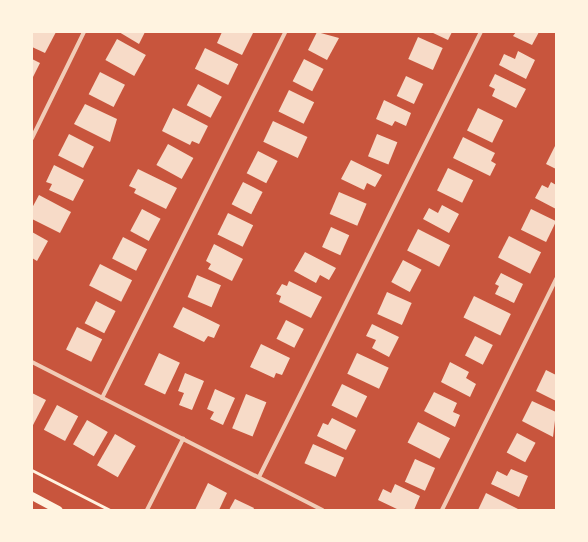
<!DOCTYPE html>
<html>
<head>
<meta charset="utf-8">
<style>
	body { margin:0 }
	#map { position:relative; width:588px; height:542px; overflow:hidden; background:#c8553d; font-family:"Fira Sans Condensed",sans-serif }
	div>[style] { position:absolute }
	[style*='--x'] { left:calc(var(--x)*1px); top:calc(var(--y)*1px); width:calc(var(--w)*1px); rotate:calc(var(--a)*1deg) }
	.building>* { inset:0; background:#f7dbc8; transform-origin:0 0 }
	.path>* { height:2.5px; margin:-1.25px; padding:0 1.25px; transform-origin:1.25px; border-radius:1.25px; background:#fff3e0 }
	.minor>* { height:4px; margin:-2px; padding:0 2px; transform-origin:2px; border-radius:2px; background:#f1ccb7 }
	.secondary>* { height:8px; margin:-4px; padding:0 4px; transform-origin:4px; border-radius:4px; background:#fff3e0 }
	span { translate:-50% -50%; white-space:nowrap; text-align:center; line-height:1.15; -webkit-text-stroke:3px #fff3e0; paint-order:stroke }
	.frame { position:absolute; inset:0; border:33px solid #fff3e0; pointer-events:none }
</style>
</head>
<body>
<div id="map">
	<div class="building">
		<div style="clip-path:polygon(32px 32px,56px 32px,45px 53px,32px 47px)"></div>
		<div style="clip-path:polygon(119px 32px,145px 32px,139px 44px)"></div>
		<div style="clip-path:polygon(222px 32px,250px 32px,253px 33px,242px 55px,217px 43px)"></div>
		<div style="clip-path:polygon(317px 32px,339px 38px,327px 60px,308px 50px)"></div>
		<div style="clip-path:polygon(431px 32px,452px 32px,448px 40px)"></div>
		<div style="clip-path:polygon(516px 32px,539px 32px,532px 45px,513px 36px)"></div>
		<div style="left:418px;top:37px;width:27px;height:24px;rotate:24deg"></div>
		<div style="left:117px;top:39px;width:33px;height:24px;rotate:29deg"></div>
		<div style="left:205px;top:48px;width:37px;height:23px;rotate:26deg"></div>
		<div style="clip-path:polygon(518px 51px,535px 60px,526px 79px,499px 65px,504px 54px,515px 59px)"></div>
		<div style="clip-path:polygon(32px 59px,40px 63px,32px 79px)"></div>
		<div style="left:304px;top:59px;width:22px;height:25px;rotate:27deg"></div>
		<div style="left:100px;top:72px;width:28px;height:25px;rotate:27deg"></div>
		<div style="clip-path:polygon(495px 74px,526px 89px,516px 108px,492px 96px,495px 89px,489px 86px)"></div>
		<div style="left:406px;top:76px;width:19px;height:22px;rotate:25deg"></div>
		<div style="left:198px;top:84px;width:27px;height:24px;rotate:28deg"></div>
		<div style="left:289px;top:90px;width:28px;height:24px;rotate:26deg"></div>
		<div style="clip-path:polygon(384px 100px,411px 113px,406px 126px,395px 121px,392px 126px,376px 119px)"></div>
		<div style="clip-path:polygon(85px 104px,117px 119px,110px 142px,74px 124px)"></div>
		<div style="clip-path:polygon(173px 108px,208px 126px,199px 144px,192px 141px,190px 145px,162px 131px)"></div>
		<div style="left:478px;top:108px;width:28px;height:25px;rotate:26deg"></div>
		<div style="left:273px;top:121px;width:38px;height:23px;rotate:25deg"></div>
		<div style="left:69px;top:134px;width:28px;height:24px;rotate:27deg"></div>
		<div style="left:377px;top:134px;width:22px;height:24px;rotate:22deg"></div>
		<div style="clip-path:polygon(463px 137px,495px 153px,491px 161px,496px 164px,490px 176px,453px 158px)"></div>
		<div style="left:168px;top:144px;width:29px;height:24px;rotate:29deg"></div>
		<div style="clip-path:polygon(556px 144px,556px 169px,546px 164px)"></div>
		<div style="left:258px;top:151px;width:22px;height:25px;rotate:27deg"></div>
		<div style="clip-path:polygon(351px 160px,382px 175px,375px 187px,367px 183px,364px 190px,341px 179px)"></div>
		<div style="clip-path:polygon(54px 165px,84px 180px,73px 201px,49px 190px,52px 184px,46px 182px)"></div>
		<div style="left:448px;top:168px;width:28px;height:25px;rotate:26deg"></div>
		<div style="clip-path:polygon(138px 169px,177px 188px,166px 209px,134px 193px,136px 189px,129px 186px)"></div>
		<div style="left:243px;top:182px;width:22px;height:25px;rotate:27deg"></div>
		<div style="clip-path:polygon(551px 182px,556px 185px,556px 209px,535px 198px,542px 185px,548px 188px)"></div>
		<div style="left:339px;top:192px;width:30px;height:24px;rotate:23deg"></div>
		<div style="clip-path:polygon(39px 195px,71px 212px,60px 233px,32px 219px,32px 208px)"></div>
		<div style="clip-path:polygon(442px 205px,459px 214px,449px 233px,423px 219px,429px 208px,438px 213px)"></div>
		<div style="left:142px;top:209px;width:21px;height:25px;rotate:28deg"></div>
		<div style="left:531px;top:209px;width:28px;height:23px;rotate:26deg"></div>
		<div style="left:228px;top:213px;width:28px;height:24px;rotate:26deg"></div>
		<div style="left:331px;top:227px;width:20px;height:22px;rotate:24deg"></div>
		<div style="left:418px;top:229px;width:36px;height:24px;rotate:27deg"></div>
		<div style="clip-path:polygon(32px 232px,48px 241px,37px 261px,32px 258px)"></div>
		<div style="left:509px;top:236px;width:36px;height:24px;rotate:27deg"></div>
		<div style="left:123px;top:237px;width:27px;height:24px;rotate:27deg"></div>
		<div style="clip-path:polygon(214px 244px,243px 259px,232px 281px,208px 269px,211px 264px,206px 261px)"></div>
		<div style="clip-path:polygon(305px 252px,336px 268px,329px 280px,320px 275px,316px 283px,294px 271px)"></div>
		<div style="left:403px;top:260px;width:21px;height:25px;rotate:28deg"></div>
		<div style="left:100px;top:264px;width:36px;height:24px;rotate:27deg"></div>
		<div style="clip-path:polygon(501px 273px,523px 284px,514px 303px,495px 294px,499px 286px,495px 284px)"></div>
		<div style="left:197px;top:275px;width:26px;height:24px;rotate:23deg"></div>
		<div style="clip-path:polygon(289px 281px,322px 297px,311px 318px,279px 302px,281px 296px,276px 294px,282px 284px,287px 286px)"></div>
		<div style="left:387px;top:292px;width:27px;height:24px;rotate:24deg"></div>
		<div style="left:474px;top:296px;width:41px;height:24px;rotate:26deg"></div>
		<div style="left:96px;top:301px;width:22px;height:25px;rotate:27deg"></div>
		<div style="clip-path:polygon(183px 307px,220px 325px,214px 338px,208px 336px,204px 342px,173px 327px)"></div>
		<div style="left:286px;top:320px;width:20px;height:21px;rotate:27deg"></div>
		<div style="clip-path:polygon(372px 324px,399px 337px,389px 357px,372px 348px,376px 340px,366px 336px)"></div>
		<div style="left:77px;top:327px;width:28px;height:25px;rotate:26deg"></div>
		<div style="left:475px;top:336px;width:20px;height:22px;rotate:27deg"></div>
		<div style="clip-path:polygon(261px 344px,290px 358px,282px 375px,276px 373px,274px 378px,250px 367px)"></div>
		<div style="left:159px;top:353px;width:23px;height:35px;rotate:25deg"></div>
		<div style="left:357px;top:353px;width:35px;height:23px;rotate:25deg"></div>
		<div style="clip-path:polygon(450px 362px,469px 372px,466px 378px,476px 384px,470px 397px,441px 382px)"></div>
		<div style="clip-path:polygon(546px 370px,556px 375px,556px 401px,536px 391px)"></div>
		<div style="clip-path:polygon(185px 373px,204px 381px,192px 410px,179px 405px,184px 393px,178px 391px)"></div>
		<div style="left:342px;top:384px;width:28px;height:24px;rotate:26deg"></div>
		<div style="clip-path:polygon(215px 389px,235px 398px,223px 425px,210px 419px,214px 412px,207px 409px)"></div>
		<div style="clip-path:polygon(434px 392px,457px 403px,453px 412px,460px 415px,455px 427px,424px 411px)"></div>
		<div style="clip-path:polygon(32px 393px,46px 400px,32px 427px)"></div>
		<div style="left:246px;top:394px;width:22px;height:37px;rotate:22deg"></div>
		<div style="clip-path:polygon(532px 401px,556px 412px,553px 437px,522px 421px)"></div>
		<div style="left:57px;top:405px;width:24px;height:28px;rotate:28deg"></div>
		<div style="clip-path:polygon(332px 418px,356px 430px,346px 450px,317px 436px,323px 423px,328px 425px)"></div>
		<div style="left:87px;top:420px;width:24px;height:28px;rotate:30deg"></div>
		<div style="left:418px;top:422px;width:36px;height:23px;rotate:27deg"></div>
		<div style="left:517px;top:433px;width:21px;height:22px;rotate:28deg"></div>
		<div style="left:115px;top:434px;width:24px;height:36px;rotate:30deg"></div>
		<div style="left:313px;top:444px;width:34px;height:21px;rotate:24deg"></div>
		<div style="left:415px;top:459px;width:22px;height:25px;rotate:24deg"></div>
		<div style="clip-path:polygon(511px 469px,528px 476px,519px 497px,491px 484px,497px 471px,507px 476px)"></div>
		<div style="clip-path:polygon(208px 483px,227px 493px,219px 510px,195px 510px)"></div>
		<div style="clip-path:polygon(395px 484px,420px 496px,414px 510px,399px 510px,378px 500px,383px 489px,391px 493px)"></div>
		<div style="clip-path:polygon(486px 493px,518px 509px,518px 510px,478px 510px)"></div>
		<div style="clip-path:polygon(235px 499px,254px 508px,253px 510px,229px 510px)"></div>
	</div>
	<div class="path">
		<div style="--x:32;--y:470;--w:88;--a:27.1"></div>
	</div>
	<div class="minor">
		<div style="--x:32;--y:138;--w:118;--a:-63.9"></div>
		<div style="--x:32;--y:362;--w:326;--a:27"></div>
		<div style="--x:102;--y:398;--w:409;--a:-63.4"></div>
		<div style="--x:259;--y:477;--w:497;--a:-63.5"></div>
		<div style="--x:147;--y:510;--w:80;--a:-63.1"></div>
		<div style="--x:442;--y:510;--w:258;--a:-63.7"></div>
	</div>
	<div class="secondary">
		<div style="--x:32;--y:496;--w:30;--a:28"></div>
	</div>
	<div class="frame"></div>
</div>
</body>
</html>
